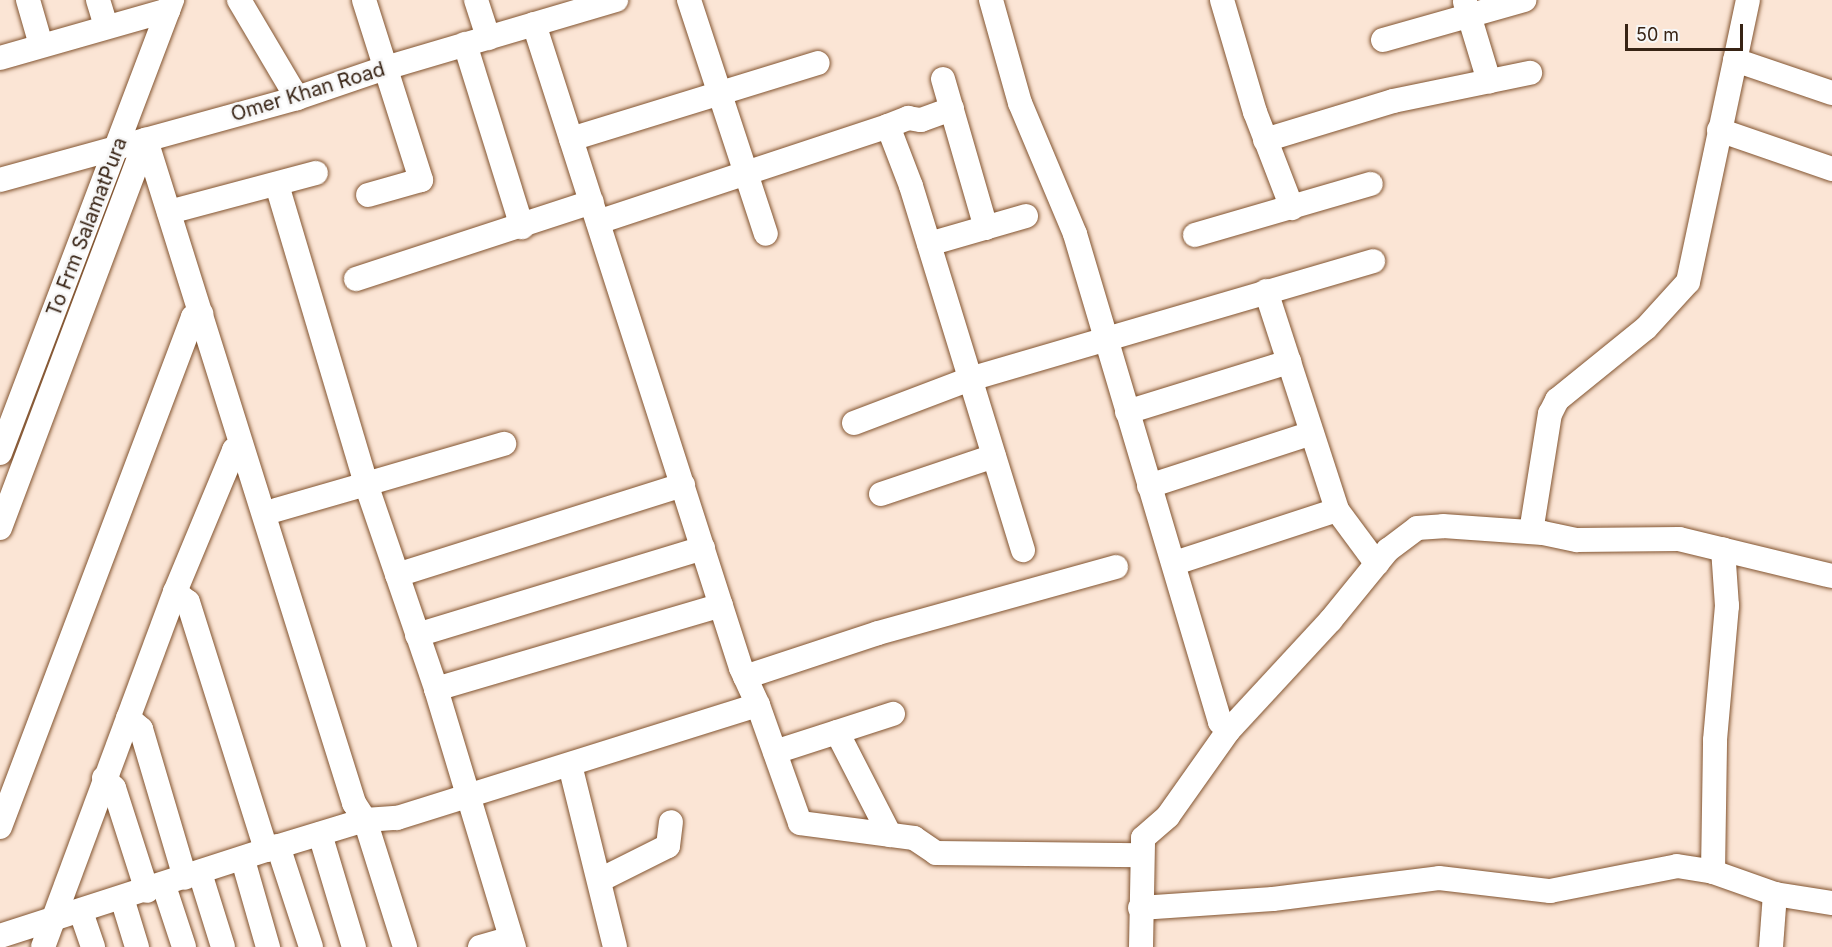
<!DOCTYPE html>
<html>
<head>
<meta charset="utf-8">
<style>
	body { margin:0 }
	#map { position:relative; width:1832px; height:947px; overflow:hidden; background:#fbe5d5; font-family:Inter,sans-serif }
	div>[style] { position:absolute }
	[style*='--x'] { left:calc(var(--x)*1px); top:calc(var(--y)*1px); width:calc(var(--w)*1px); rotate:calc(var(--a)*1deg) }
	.roads { filter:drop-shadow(0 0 2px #825430) drop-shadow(0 0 2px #825430) }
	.minor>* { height:24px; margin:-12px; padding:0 12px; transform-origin:12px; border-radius:12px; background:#fff }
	span { translate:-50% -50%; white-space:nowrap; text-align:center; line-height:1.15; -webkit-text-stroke:5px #f7f7f7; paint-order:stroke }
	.street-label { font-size:20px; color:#372314 }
	.scale { position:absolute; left:1625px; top:24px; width:118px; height:27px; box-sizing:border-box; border:3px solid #372314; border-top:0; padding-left:8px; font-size:18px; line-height:21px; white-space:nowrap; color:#372314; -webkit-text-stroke:4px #f7f7f7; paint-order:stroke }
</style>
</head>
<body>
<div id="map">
	<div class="roads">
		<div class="minor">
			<div style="--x:28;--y:0;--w:47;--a:73.9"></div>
			<div style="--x:98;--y:0;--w:27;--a:73"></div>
			<div style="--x:239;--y:0;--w:114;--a:59.4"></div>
			<div style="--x:364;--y:0;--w:189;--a:72.4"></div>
			<div style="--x:421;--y:180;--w:55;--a:164.2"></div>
			<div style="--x:476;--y:0;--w:40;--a:72"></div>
			<div style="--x:689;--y:0;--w:246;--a:71.8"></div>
			<div style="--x:991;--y:0;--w:107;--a:74.3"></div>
			<div style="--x:1020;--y:103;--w:142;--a:67.2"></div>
			<div style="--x:1075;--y:234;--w:509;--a:73.45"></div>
			<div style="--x:1220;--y:722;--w:12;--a:42"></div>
			<div style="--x:1222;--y:0;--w:117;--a:73.6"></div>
			<div style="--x:1255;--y:112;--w:103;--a:68.9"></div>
			<div style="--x:1465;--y:2;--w:83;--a:73.1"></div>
			<div style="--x:534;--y:24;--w:676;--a:72.18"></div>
			<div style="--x:741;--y:668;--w:41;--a:65.3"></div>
			<div style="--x:758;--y:705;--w:125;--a:70.4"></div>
			<div style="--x:800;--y:823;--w:115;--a:7.5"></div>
			<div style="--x:914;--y:838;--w:27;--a:34"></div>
			<div style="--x:936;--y:853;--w:205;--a:0.6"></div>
			<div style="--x:1383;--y:40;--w:147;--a:-15.8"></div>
			<div style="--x:465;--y:44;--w:192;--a:72.7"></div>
			<div style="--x:0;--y:58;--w:175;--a:-15.9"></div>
			<div style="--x:1735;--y:60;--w:102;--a:18.8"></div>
			<div style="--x:943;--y:79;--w:155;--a:73.9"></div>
			<div style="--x:888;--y:126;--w:22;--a:-22"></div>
			<div style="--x:908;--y:118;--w:13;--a:9"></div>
			<div style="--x:921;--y:120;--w:33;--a:-20"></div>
			<div style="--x:1719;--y:130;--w:120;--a:19"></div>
			<div style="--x:571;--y:139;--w:258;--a:-17.1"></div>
			<div style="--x:146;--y:140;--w:695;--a:72.58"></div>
			<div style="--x:354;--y:803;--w:20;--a:57"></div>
			<div style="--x:365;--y:820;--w:133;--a:72.5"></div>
			<div style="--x:1265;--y:140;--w:134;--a:-16.9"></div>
			<div style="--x:1393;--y:101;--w:140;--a:-11.6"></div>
			<div style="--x:0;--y:180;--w:308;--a:-15.4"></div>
			<div style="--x:297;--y:98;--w:93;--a:-18.8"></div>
			<div style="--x:385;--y:68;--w:241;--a:-16.4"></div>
			<div style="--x:277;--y:185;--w:312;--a:73.4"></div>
			<div style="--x:366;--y:484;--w:144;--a:-16.2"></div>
			<div style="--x:169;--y:212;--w:152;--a:-14.9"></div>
			<div style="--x:598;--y:222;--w:305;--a:-18.3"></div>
			<div style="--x:888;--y:126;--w:64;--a:69"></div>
			<div style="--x:911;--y:186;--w:381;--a:72.9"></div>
			<div style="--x:1195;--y:235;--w:183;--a:-16.2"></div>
			<div style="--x:929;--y:244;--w:101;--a:-16.1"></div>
			<div style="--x:356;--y:279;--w:248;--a:-18.1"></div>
			<div style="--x:1266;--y:291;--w:230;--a:72"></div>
			<div style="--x:1337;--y:510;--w:67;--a:53.5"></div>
			<div style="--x:1127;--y:412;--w:170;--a:-17.2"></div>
			<div style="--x:854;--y:423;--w:124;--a:-20.8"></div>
			<div style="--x:970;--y:379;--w:420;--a:-16.3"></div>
			<div style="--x:0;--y:453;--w:485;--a:-69.2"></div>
			<div style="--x:1149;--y:486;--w:171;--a:-18"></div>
			<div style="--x:881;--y:494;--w:119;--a:-18.6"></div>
			<div style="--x:276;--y:510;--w:94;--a:-16.1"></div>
			<div style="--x:366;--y:484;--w:217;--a:71.1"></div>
			<div style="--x:436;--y:689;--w:270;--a:73.2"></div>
			<div style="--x:0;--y:528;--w:415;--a:-69.4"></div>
			<div style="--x:1531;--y:532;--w:120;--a:-80.9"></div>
			<div style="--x:1550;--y:414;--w:16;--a:-63"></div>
			<div style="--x:1557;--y:400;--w:114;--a:-39"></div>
			<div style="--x:1646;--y:328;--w:62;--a:-47.6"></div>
			<div style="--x:1688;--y:282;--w:288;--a:-78"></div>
			<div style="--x:1175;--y:563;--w:170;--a:-18.1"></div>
			<div style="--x:397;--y:575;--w:300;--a:-17.5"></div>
			<div style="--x:175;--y:592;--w:16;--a:38"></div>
			<div style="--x:188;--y:602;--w:260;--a:72.5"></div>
			<div style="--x:417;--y:635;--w:299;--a:-16.9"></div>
			<div style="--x:745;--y:677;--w:140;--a:-18.3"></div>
			<div style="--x:878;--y:633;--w:247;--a:-15.5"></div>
			<div style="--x:436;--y:689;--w:297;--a:-16.4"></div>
			<div style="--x:128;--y:718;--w:17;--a:40"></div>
			<div style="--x:141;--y:729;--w:155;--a:73.5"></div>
			<div style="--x:837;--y:732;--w:116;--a:62.8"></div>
			<div style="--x:775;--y:752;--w:124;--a:-17.9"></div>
			<div style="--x:570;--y:765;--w:187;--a:76.1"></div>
			<div style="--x:104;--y:778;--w:14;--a:45"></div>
			<div style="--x:114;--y:788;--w:108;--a:72.2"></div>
			<div style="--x:0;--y:827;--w:545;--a:-69.27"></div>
			<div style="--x:193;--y:317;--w:9;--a:-21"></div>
			<div style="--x:320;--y:834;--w:118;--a:73.3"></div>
			<div style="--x:278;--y:846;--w:106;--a:71.9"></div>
			<div style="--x:243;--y:860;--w:91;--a:74"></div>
			<div style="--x:1713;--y:872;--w:132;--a:-89.1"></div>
			<div style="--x:1715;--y:740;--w:135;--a:-84.9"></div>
			<div style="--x:1727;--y:606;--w:57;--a:-94"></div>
			<div style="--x:200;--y:873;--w:77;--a:72.7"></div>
			<div style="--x:600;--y:880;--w:76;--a:-26.6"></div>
			<div style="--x:668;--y:846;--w:24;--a:-83"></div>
			<div style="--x:164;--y:886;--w:64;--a:71.8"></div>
			<div style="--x:122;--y:898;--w:51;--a:73"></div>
			<div style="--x:1140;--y:908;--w:133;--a:-3.9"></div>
			<div style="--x:1273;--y:899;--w:167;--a:-7.2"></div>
			<div style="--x:1439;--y:878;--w:112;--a:6.7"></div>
			<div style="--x:1550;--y:891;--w:129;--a:-11.1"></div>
			<div style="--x:1677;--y:866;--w:36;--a:9"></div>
			<div style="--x:1713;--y:872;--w:66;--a:19.5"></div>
			<div style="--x:1775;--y:894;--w:58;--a:9"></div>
			<div style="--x:81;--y:912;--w:37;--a:71"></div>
			<div style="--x:0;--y:936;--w:280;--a:-17.9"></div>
			<div style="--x:266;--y:850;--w:103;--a:-16.9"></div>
			<div style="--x:365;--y:820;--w:32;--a:-4"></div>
			<div style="--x:397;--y:818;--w:378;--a:-17.4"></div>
			<div style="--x:43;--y:947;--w:379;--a:-69.6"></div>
			<div style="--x:175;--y:592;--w:154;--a:-67.4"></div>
			<div style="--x:234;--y:450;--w:7;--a:-16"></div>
			<div style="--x:480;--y:947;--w:32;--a:-16"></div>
			<div style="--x:1141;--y:947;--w:109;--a:-88.9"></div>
			<div style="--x:1143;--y:838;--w:33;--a:-41"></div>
			<div style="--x:1168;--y:816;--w:105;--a:-54.7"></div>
			<div style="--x:1229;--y:730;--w:149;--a:-47.2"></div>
			<div style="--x:1330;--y:621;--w:92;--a:-50.8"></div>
			<div style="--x:1388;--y:550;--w:36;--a:-37"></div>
			<div style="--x:1417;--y:528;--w:26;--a:-4"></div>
			<div style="--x:1443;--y:526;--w:100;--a:4"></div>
			<div style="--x:1543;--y:533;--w:35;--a:12"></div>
			<div style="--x:1577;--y:540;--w:102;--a:-0.6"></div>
			<div style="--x:1679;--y:539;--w:157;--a:13.6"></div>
			<div style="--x:1771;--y:947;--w:53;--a:-85.7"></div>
		</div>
	</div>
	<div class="street-label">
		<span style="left:308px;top:92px;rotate:-17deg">Omer Khan Road</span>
		<span style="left:87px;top:227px;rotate:-69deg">To Frm SalamatPura</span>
	</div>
	<div class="scale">50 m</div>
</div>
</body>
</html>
